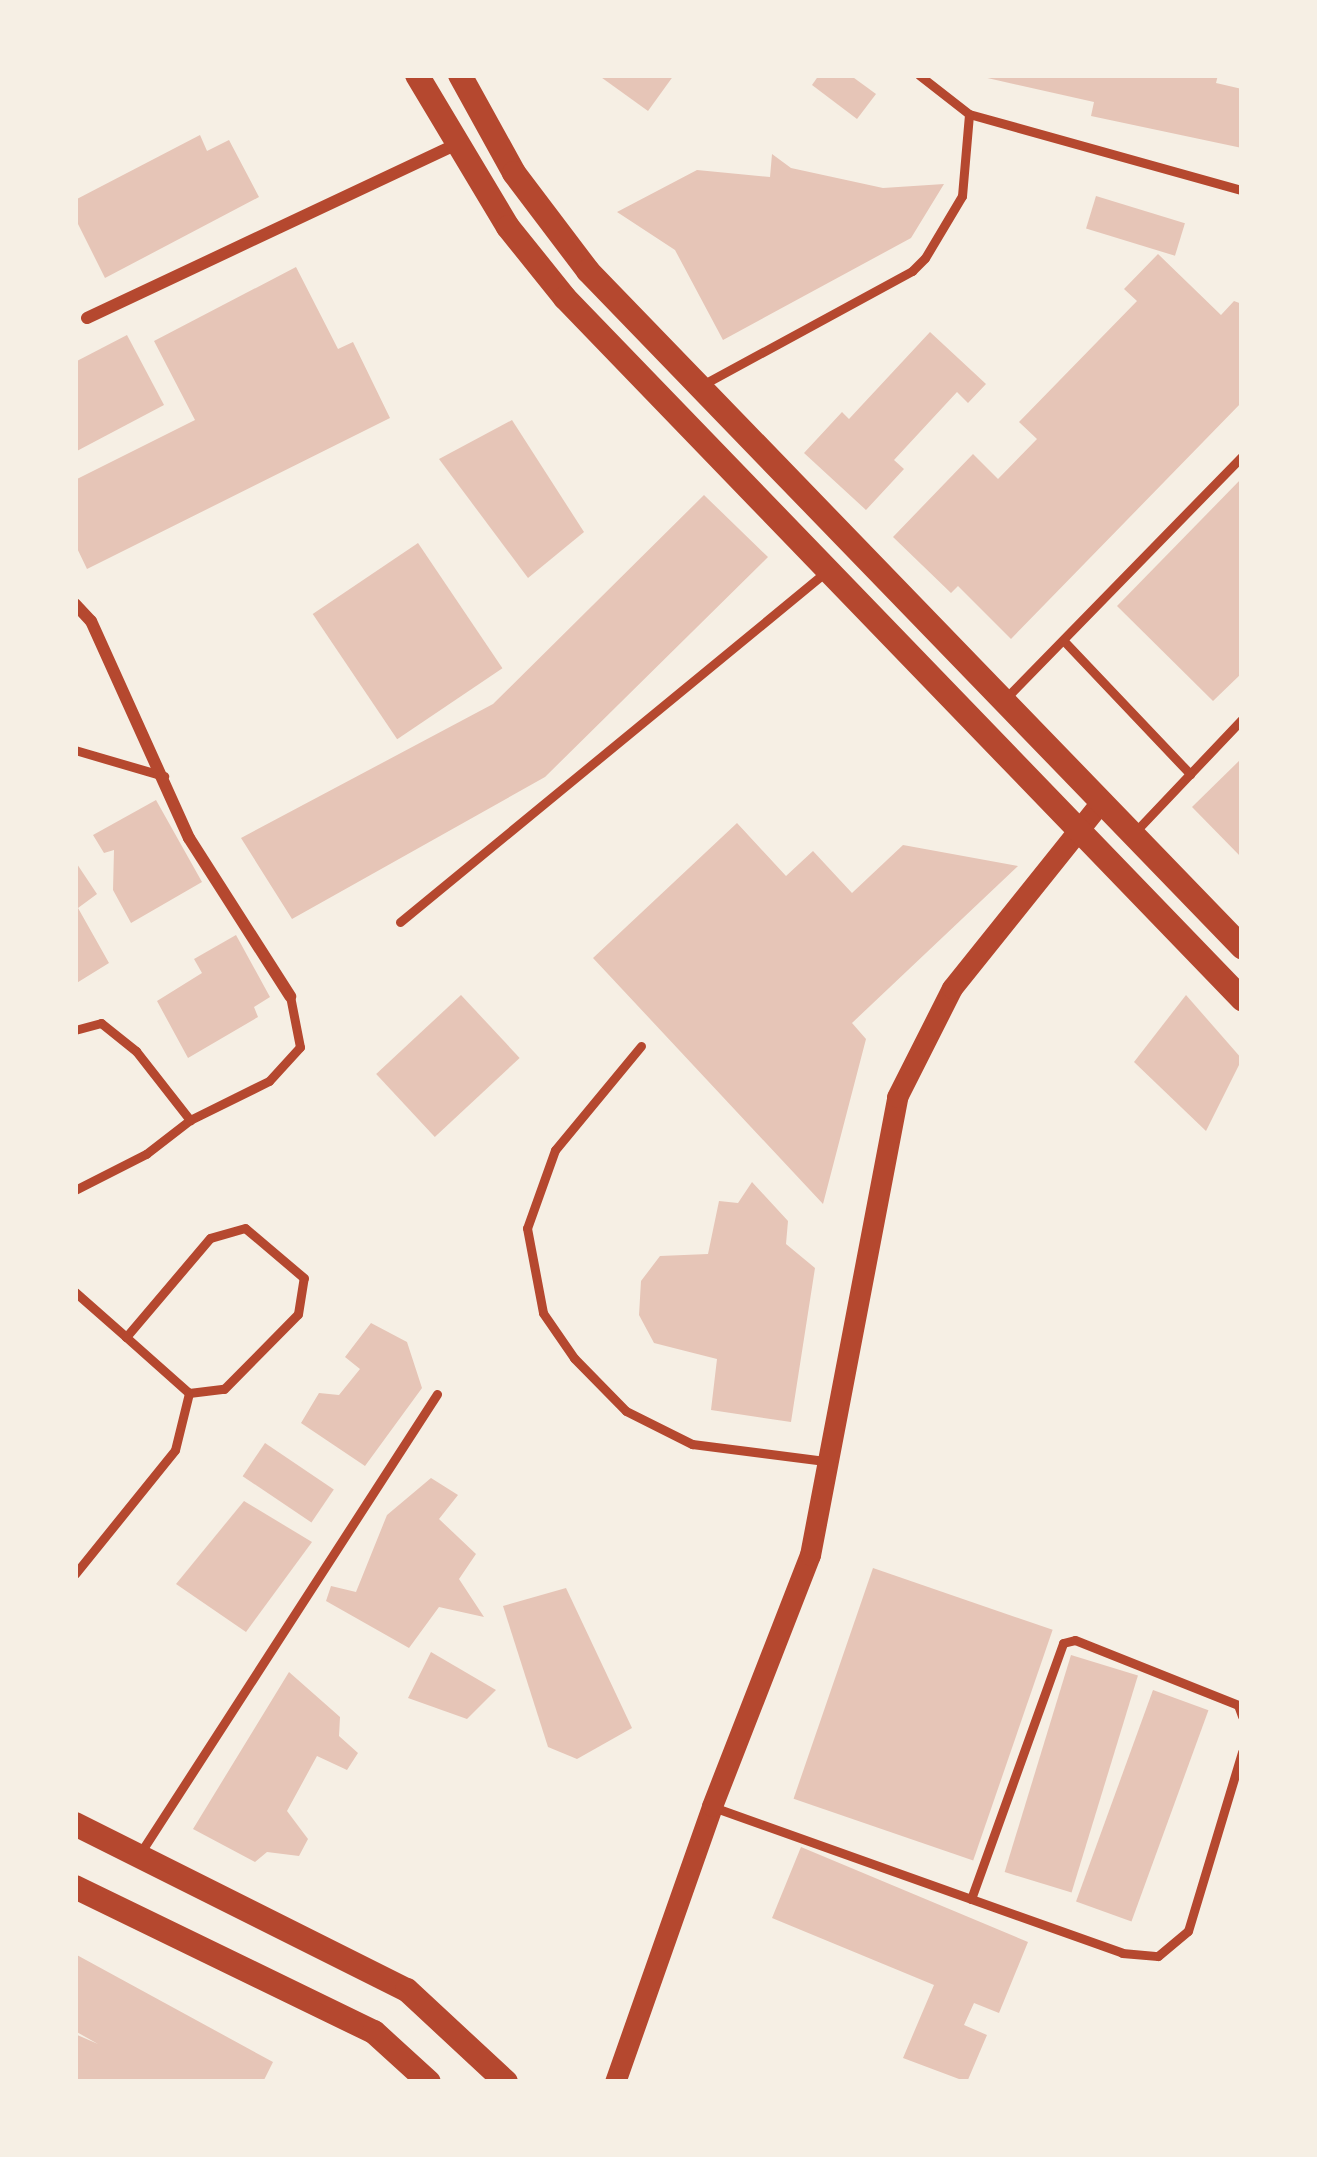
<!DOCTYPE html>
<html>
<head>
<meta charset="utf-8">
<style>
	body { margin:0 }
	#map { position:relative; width:1317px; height:2157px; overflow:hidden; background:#f6efe4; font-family:Roboto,sans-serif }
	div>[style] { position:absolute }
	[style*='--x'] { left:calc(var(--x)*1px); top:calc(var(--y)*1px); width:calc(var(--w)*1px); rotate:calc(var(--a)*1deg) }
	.building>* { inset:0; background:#e6c5b7; transform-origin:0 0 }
	.service>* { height:9px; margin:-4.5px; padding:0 4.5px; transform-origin:4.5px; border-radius:4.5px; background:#b5482f }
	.minor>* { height:12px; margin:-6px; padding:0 6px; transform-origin:6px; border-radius:6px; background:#b5482f }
	.tertiary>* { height:21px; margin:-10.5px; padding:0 10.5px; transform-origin:10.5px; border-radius:10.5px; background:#b5482f }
	.secondary>* { height:24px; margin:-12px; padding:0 12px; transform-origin:12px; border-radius:12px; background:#b5482f }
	span { translate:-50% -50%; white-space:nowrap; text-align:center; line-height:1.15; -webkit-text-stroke:12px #f6efe4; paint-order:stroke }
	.frame { position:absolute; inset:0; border:78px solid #f6efe4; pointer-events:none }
</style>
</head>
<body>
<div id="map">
	<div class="building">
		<div style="clip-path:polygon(598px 75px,674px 75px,648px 111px)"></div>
		<div style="clip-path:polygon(819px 75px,850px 75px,876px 94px,857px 119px,812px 85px)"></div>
		<div style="clip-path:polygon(1218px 75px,1216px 83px,1242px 89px,1242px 148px,1091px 116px,1094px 102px,983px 77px)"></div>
		<div style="clip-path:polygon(200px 135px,207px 151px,229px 140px,259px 197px,105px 278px,75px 218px,75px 200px)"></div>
		<div style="clip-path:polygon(772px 154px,791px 168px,883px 188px,944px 184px,911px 238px,723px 340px,675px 250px,617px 212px,697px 170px,770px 177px)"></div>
		<div style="left:1096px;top:196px;width:93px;height:34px;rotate:17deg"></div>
		<div style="clip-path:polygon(1158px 254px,1221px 315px,1234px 301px,1242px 304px,1242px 402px,1011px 639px,958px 586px,951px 593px,893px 537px,973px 454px,998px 479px,1037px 439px,1019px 422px,1137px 301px,1124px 289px)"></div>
		<div style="clip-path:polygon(296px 267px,338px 349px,353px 342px,390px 418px,87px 569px,75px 544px,75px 480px,195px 420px,154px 341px)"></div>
		<div style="clip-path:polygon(930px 332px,986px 384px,968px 403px,957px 392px,894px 460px,904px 469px,866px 510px,804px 453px,842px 412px,849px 419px)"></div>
		<div style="clip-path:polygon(127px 335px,164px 405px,75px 452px,75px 362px)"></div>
		<div style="clip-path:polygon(512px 420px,584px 532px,528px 578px,439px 459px)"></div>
		<div style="clip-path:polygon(1242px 478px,1242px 673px,1213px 701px,1117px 606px)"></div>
		<div style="clip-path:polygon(704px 495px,768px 557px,545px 777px,292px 919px,241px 838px,493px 704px)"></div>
		<div style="left:418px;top:543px;width:151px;height:127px;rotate:56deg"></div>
		<div style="clip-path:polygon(1242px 758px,1242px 858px,1192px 807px)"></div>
		<div style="clip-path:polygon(156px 800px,202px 882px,131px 923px,113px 890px,114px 850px,104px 853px,93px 835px)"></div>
		<div style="clip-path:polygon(737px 823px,786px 876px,813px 851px,852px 893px,903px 845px,1018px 866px,852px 1023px,866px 1039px,823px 1204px,593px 958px)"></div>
		<div style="clip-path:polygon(75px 861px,97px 894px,78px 908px,109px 963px,75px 984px)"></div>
		<div style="clip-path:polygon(236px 935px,270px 997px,254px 1007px,258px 1017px,188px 1058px,157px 1001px,202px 973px,194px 959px)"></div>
		<div style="left:461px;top:995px;width:86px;height:116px;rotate:47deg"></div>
		<div style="clip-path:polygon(1186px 995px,1242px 1059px,1206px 1131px,1134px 1062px)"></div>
		<div style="clip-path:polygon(752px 1182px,788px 1221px,786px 1244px,815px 1268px,791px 1422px,711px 1410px,717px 1359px,654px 1343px,639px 1315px,641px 1281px,660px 1256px,708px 1254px,719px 1201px,738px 1203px)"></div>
		<div style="clip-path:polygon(371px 1323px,407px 1342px,422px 1388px,365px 1466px,301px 1423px,319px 1393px,339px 1395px,360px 1369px,345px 1357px)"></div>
		<div style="left:265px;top:1443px;width:83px;height:40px;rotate:34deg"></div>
		<div style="clip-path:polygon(431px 1478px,458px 1495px,439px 1519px,476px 1554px,459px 1579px,484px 1617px,439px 1607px,409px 1648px,326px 1601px,331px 1586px,356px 1592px,387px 1515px)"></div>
		<div style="clip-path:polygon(244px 1501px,312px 1542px,246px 1632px,176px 1584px)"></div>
		<div style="left:873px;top:1568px;width:190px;height:244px;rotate:19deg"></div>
		<div style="clip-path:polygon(566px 1588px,632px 1728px,577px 1759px,548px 1747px,503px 1606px)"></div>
		<div style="clip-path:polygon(431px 1652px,496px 1690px,467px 1719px,408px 1698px)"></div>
		<div style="left:1071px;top:1655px;width:70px;height:227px;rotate:17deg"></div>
		<div style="clip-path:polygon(289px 1672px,340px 1717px,339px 1736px,358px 1753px,347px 1770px,317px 1756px,287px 1811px,308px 1839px,299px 1856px,267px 1852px,255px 1862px,193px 1829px)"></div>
		<div style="left:1153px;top:1690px;width:59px;height:225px;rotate:20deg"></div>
		<div style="clip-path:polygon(801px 1847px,1028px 1942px,999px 2013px,974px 2003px,964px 2025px,987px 2035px,967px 2082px,903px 2058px,934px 1985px,772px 1918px)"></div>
		<div style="clip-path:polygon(75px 1954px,273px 2062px,263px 2082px,75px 2082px,75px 2034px,98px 2044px,75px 2031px)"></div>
	</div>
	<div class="service">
		<div style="--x:969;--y:114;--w:283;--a:15.6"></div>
		<div style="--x:704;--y:384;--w:237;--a:-28.5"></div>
		<div style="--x:912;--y:271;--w:18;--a:-45"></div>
		<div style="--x:925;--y:258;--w:72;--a:-59.2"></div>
		<div style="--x:962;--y:196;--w:82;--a:-85.1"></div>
		<div style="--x:969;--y:114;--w:63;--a:-142"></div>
		<div style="--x:1063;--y:640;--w:185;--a:46.5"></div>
		<div style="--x:1007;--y:697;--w:337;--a:-45.7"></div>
		<div style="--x:75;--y:750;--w:93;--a:16.3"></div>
		<div style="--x:1134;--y:833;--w:157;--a:-46.5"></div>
		<div style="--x:400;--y:922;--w:553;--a:-39.42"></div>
		<div style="--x:75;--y:1030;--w:27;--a:-15"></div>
		<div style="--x:101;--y:1023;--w:45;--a:38.7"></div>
		<div style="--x:136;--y:1051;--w:88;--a:52"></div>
		<div style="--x:641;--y:1046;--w:135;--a:129.6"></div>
		<div style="--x:555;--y:1150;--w:83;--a:109.7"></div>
		<div style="--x:527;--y:1228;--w:86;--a:79.3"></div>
		<div style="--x:543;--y:1313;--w:55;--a:55.4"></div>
		<div style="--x:574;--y:1358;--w:74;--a:45.5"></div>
		<div style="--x:626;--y:1411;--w:74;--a:26.6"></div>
		<div style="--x:692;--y:1444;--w:134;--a:7.3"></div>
		<div style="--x:75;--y:1190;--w:80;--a:-26.9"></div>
		<div style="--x:146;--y:1154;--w:56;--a:-37.7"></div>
		<div style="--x:190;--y:1120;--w:88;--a:-26.3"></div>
		<div style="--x:269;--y:1081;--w:46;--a:-47.6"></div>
		<div style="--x:300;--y:1047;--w:52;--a:-101.1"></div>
		<div style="--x:75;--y:1292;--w:68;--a:41.4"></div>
		<div style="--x:126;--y:1337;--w:84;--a:41.6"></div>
		<div style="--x:189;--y:1393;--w:35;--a:-7"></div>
		<div style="--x:224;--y:1389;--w:105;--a:-45.4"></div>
		<div style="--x:298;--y:1314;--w:36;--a:-81"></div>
		<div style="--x:304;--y:1278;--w:77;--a:-139.7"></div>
		<div style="--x:245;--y:1228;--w:36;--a:164"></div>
		<div style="--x:210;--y:1238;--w:130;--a:130.3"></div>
		<div style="--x:75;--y:1574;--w:159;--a:-51.1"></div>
		<div style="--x:175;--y:1450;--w:59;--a:-76.2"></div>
		<div style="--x:713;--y:1807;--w:434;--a:19.6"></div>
		<div style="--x:1122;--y:1953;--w:36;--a:5"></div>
		<div style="--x:1158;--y:1956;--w:39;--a:-40"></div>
		<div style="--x:1188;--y:1931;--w:187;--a:-73.2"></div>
		<div style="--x:139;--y:1855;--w:549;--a:-57.12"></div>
		<div style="--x:971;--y:1899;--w:272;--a:-70.2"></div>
		<div style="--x:1063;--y:1643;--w:12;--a:-14"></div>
		<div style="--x:1075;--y:1640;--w:175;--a:21.7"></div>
		<div style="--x:1238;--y:1705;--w:12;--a:70"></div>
	</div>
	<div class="minor">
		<div style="--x:87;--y:318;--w:407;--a:-25.2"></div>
		<div style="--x:75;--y:604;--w:23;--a:47"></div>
		<div style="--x:91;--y:621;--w:238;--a:65.7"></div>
		<div style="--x:189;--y:838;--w:188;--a:57.4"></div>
	</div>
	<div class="tertiary">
		<div style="--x:615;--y:2082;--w:293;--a:-70.6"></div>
		<div style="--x:712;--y:1806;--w:269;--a:-68.7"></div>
		<div style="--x:810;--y:1555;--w:466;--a:-79.2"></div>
		<div style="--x:897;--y:1097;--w:122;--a:-63.2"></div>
		<div style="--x:952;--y:988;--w:237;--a:-51.3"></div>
	</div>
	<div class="secondary">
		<div style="--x:417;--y:75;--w:177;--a:59.1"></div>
		<div style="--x:508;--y:227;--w:91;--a:51.2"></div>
		<div style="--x:565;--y:298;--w:975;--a:46"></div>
		<div style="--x:460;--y:75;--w:112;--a:61.1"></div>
		<div style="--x:514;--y:173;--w:123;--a:52.9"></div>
		<div style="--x:588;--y:271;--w:941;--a:45.95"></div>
		<div style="--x:75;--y:1824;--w:371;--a:26.6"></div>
		<div style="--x:407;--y:1990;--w:135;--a:42.9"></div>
		<div style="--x:75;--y:1887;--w:332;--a:25.9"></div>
		<div style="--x:374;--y:2032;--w:74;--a:42.3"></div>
	</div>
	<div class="frame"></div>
</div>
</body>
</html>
